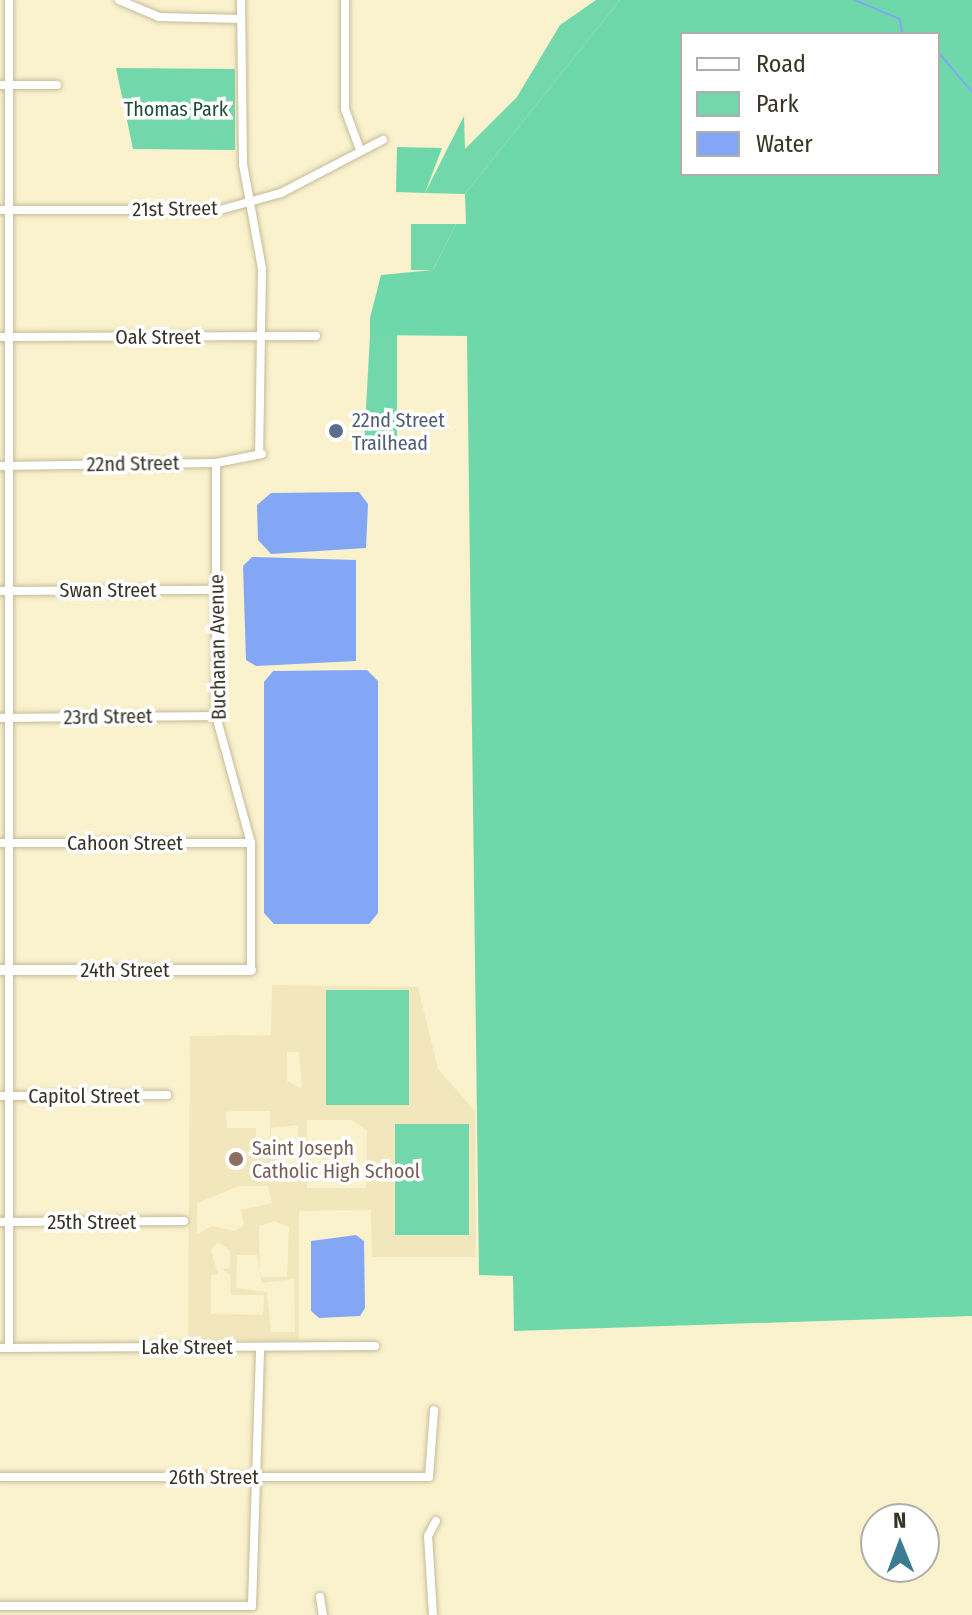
<!DOCTYPE html>
<html>
<head>
<meta charset="utf-8">
<style>
	body { margin:0 }
	#map { position:relative; width:972px; height:1615px; overflow:hidden; background:#faf1cd; font-family:"Fira Sans Condensed",sans-serif }
	div>[style] { position:absolute }
	[style*='--x'] { left:calc(var(--x)*1px); top:calc(var(--y)*1px); width:calc(var(--w)*1px); rotate:calc(var(--a)*1deg) }
	.built>* { inset:0; background:#f2e7bc }
	.green>* { inset:0; background:#72d8ac; transform-origin:0 0 }
	.forest>* { inset:0; background:#6ed8ab }
	.water>* { inset:0; background:#83a7f4 }
	.stream>* { height:2px; margin:-1px; padding:0 1px; transform-origin:1px; border-radius:1px; background:#83a7f4 }
	.roads { filter:drop-shadow(0 0 2px #c4bb99) drop-shadow(0 0 2px #c4bb99) }
	.minor>* { height:8px; margin:-4px; padding:0 4px; transform-origin:4px; border-radius:4px; background:#fff }
	.tertiary>* { height:10px; margin:-5px; padding:0 5px; transform-origin:5px; border-radius:5px; background:#fff }
	.dots>* { width:22px; height:22px; translate:-50% -50%; box-sizing:border-box; border:4px solid #fff; border-radius:50% }
	span { translate:-50% -50%; white-space:nowrap; text-align:center; line-height:1.15; -webkit-text-stroke:7px #fff; paint-order:stroke }
	.park-label { font-size:20px; color:#204d3a }
	.street-label { font-size:20px; color:#383527 }
	.service-label { font-size:20px; color:#4e5e75 }
	.left { translate:0 -50%; text-align:left }
	.education-label { font-size:20px; color:#785e54 }
	.legend { position:absolute; left:680px; top:32px; width:260px; height:144px; box-sizing:border-box; background:#fff; border:2px solid #afaea9; margin:0; padding:10px 14px; list-style:none; font-size:24px; color:#383527 }
	.legend li { display:flex; align-items:center; gap:16px; height:40px }
	.legend b { width:40px; border:2px solid #afaea9 }
	.north { position:absolute; left:860px; top:1503px; width:80px; height:80px; box-sizing:border-box; background:#fff; border:2px solid #afaea9; border-radius:50%; rotate:359deg; font-size:22px; font-weight:700; line-height:32px; text-align:center; color:#383527 }
	.north::after { content:''; display:block; margin:auto; width:28px; height:36px; background:#3c7c90; clip-path:polygon(50% 0,100% 100%,50% 72%,0 100%) }
</style>
</head>
<body>
<div id="map">
	<div class="built">
		<div style="clip-path:polygon(evenodd,272px 985px,418px 987px,438px 1069px,475px 1111px,476px 1257px,372px 1257px,371px 1210px,299px 1211px,299px 1340px,188px 1340px,190px 1036px,271px 1035px,272px 985px,287px 1052px,299px 1052px,302px 1089px,287px 1081px,287px 1052px,272px 985px,233px 1111px,270px 1111px,270px 1143px,278px 1143px,278px 1152px,256px 1152px,256px 1128px,227px 1128px,226px 1112px,233px 1111px,272px 985px,307px 1120px,351px 1120px,367px 1130px,366px 1188px,307px 1188px,307px 1120px,272px 985px,298px 1125px,297px 1182px,277px 1182px,283px 1139px,271px 1138px,271px 1128px,298px 1125px,272px 985px,239px 1186px,268px 1186px,272px 1203px,241px 1210px,244px 1225px,235px 1231px,212px 1226px,197px 1234px,197px 1203px,239px 1186px,272px 985px,275px 1221px,289px 1227px,287px 1277px,260px 1277px,259px 1226px,275px 1221px,272px 985px,218px 1242px,230px 1250px,230px 1268px,222px 1269px,230px 1274px,231px 1295px,264px 1295px,263px 1315px,211px 1314px,211px 1275px,218px 1274px,211px 1250px,218px 1242px,272px 985px,237px 1255px,257px 1255px,262px 1283px,294px 1279px,295px 1332px,271px 1332px,267px 1292px,236px 1288px,237px 1255px)"></div>
	</div>
	<div class="green">
		<div style="clip-path:polygon(596px 0,620px 0,465px 194px,425px 193px,464px 116px,465px 149px,517px 97px,560px 25px)"></div>
		<div style="clip-path:polygon(116px 68px,235px 69px,235px 150px,133px 149px)"></div>
		<div style="clip-path:polygon(411px 224px,456px 224px,433px 270px,411px 270px)"></div>
		<div style="clip-path:polygon(370px 335px,397px 335px,397px 445px,364px 445px)"></div>
		<div style="left:326px;top:990px;width:83px;height:115px"></div>
		<div style="left:395px;top:1124px;width:74px;height:111px"></div>
	</div>
	<div class="forest">
		<div style="clip-path:polygon(evenodd,620px 0,972px 0,972px 1316px,514px 1331px,513px 1276px,479px 1275px,467px 336px,370px 335px,370px 318px,381px 275px,433px 270px,456px 224px,466px 224px,465px 194px,620px 0,682px 34px,938px 34px,938px 174px,682px 174px,682px 34px)"></div>
		<div style="clip-path:polygon(397px 147px,442px 148px,425px 193px,396px 192px)"></div>
	</div>
	<div class="water">
		<div style="clip-path:polygon(359px 492px,368px 504px,366px 548px,271px 554px,258px 540px,257px 505px,271px 493px)"></div>
		<div style="clip-path:polygon(252px 557px,356px 560px,356px 661px,256px 666px,246px 660px,243px 566px)"></div>
		<div style="clip-path:polygon(367px 670px,378px 681px,378px 913px,369px 924px,274px 924px,264px 913px,264px 682px,273px 671px)"></div>
		<div style="clip-path:polygon(356px 1235px,364px 1241px,365px 1308px,360px 1316px,319px 1318px,311px 1311px,311px 1241px)"></div>
	</div>
	<div class="stream">
		<div style="--x:855;--y:0;--w:49;--a:22.9"></div>
		<div style="--x:900;--y:19;--w:15;--a:82"></div>
		<div style="--x:938;--y:52;--w:52;--a:49.6"></div>
	</div>
	<div class="roads">
		<div class="minor">
			<div style="--x:119;--y:0;--w:43;--a:23"></div>
			<div style="--x:159;--y:17;--w:82;--a:1.4"></div>
			<div style="--x:241;--y:0;--w:164;--a:89.3"></div>
			<div style="--x:243;--y:164;--w:107;--a:79.7"></div>
			<div style="--x:262;--y:269;--w:185;--a:90.9"></div>
			<div style="--x:345;--y:0;--w:109;--a:90"></div>
			<div style="--x:345;--y:109;--w:40;--a:69.8"></div>
			<div style="--x:0;--y:85;--w:57;--a:0"></div>
			<div style="--x:0;--y:210;--w:220;--a:0"></div>
			<div style="--x:220;--y:210;--w:63;--a:-15.6"></div>
			<div style="--x:281;--y:193;--w:115;--a:-27.5"></div>
			<div style="--x:0;--y:337;--w:316;--a:-0.2"></div>
			<div style="--x:216;--y:463;--w:253;--a:90"></div>
			<div style="--x:216;--y:716;--w:132;--a:74.6"></div>
			<div style="--x:251;--y:843;--w:127;--a:90"></div>
			<div style="--x:0;--y:466;--w:216;--a:-0.8"></div>
			<div style="--x:216;--y:463;--w:47;--a:-11.1"></div>
			<div style="--x:0;--y:591;--w:216;--a:-0.3"></div>
			<div style="--x:0;--y:718;--w:216;--a:-0.5"></div>
			<div style="--x:0;--y:843;--w:251;--a:0"></div>
			<div style="--x:0;--y:1096;--w:167;--a:-0.3"></div>
			<div style="--x:0;--y:1222;--w:184;--a:-0.3"></div>
			<div style="--x:0;--y:1348;--w:375;--a:-0.3"></div>
			<div style="--x:9;--y:1348;--w:1348;--a:-90"></div>
			<div style="--x:0;--y:1477;--w:429;--a:0"></div>
			<div style="--x:429;--y:1477;--w:67;--a:-85.7"></div>
			<div style="--x:320;--y:1597;--w:18;--a:81"></div>
			<div style="--x:0;--y:1606;--w:252;--a:0"></div>
			<div style="--x:252;--y:1606;--w:259;--a:-88.2"></div>
			<div style="--x:433;--y:1615;--w:79;--a:-93.6"></div>
			<div style="--x:428;--y:1536;--w:17;--a:-62"></div>
		</div>
		<div class="tertiary">
			<div style="--x:0;--y:970;--w:251;--a:0"></div>
		</div>
	</div>
	<div class="dots">
		<div style="left:336px;top:431px;background:#5c6f8a"></div>
		<div style="left:236px;top:1159px;background:#8d6e63"></div>
	</div>
	<div class="park-label">
		<span style="left:176px;top:109px">Thomas Park</span>
	</div>
	<div class="street-label">
		<span style="left:175px;top:209px;rotate:-1deg">21st Street</span>
		<span style="left:158px;top:337px">Oak Street</span>
		<span style="left:133px;top:464px;rotate:-1deg">22nd Street</span>
		<span style="left:108px;top:590px">Swan Street</span>
		<span style="left:218px;top:647px;rotate:-91deg">Buchanan Avenue</span>
		<span style="left:108px;top:717px;rotate:-1deg">23rd Street</span>
		<span style="left:125px;top:843px">Cahoon Street</span>
		<span style="left:125px;top:970px">24th Street</span>
		<span style="left:84px;top:1096px">Capitol Street</span>
		<span style="left:92px;top:1222px">25th Street</span>
		<span style="left:187px;top:1347px">Lake Street</span>
		<span style="left:214px;top:1477px">26th Street</span>
	</div>
	<div class="service-label">
		<span class="left" style="left:352px;top:432px">22nd Street<br>Trailhead</span>
	</div>
	<div class="education-label">
		<span class="left" style="left:252px;top:1160px">Saint Joseph<br>Catholic High School</span>
	</div>
	<ul class="legend">
	<li><b style="height:10px;background:#fff"></b>Road</li>
	<li><b style="height:22px;background:#72d8ac"></b>Park</li>
	<li><b style="height:22px;background:#83a7f4"></b>Water</li>
	</ul>
	<div class="north">N</div>
</div>
</body>
</html>
